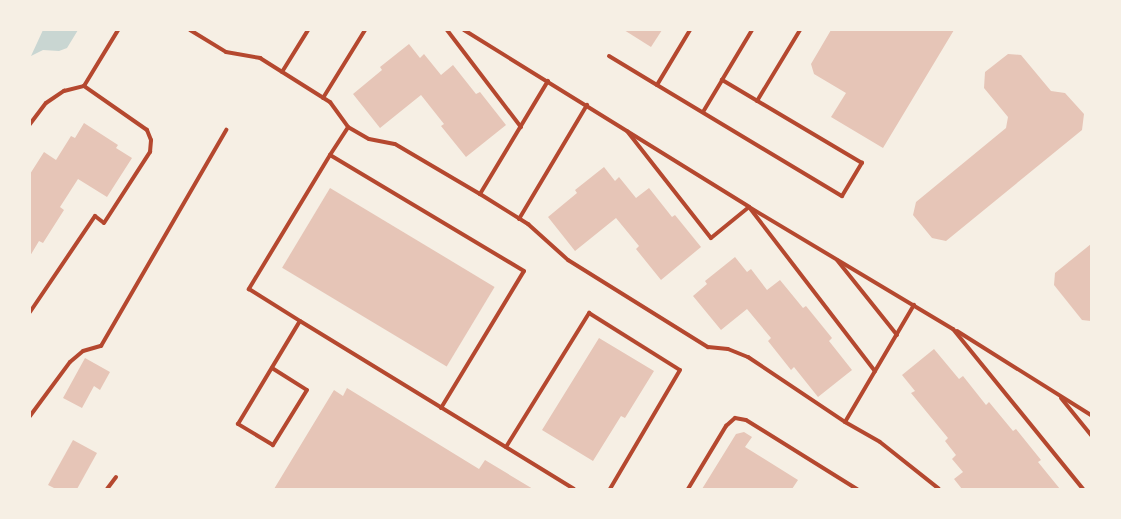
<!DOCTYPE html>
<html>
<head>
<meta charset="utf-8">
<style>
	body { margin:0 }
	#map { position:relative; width:1121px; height:519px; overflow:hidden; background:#f6efe4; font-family:Mulish,sans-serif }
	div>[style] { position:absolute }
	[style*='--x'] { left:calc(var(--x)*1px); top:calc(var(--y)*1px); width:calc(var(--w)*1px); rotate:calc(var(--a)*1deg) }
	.water>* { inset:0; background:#c9d6d2 }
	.building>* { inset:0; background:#e6c5b7; transform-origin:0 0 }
	.service>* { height:4px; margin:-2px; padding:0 2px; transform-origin:2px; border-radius:2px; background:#b5482f }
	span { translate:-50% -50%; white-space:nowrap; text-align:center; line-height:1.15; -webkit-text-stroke:5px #f6efe4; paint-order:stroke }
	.frame { position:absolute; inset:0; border:31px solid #f6efe4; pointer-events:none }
</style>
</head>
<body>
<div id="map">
	<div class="water">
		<div style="clip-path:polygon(43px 30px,78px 30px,67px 48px,59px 51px,43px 50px,31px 56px)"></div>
	</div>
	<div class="building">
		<div style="clip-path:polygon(624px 30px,662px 30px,651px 47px)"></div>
		<div style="clip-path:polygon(831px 30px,954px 30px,883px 148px,831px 117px,846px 93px,814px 74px,811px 64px)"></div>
		<div style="clip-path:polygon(409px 44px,420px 58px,424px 54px,441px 75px,453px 65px,476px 94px,480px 92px,506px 125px,466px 157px,441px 126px,444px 124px,421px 95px,380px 128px,353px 94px,382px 70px,380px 67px)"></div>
		<div style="clip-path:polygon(1008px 54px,1021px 55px,1051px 91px,1065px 93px,1084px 114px,1082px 130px,946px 241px,932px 238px,913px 215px,916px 202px,1006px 128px,1008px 117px,984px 88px,985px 72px)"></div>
		<div style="clip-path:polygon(84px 123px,118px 145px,116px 148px,132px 158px,107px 197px,78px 179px,60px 207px,64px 210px,43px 243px,39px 241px,30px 256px,30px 174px,44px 152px,56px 160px,71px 136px,75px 138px)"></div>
		<div style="clip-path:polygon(604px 167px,615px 181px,619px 177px,636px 198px,649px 188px,672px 217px,675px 215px,701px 247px,661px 280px,636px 249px,639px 246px,616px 218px,575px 251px,548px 217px,577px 193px,575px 190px)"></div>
		<div style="left:330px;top:188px;width:192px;height:93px;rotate:31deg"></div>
		<div style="clip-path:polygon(1091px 244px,1091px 321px,1082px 320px,1054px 285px,1055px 273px)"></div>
		<div style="clip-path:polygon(735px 257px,747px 272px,751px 269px,767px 290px,780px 280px,803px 308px,806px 306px,832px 338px,829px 341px,852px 370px,818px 397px,794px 367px,791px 370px,768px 341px,771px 338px,747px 309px,721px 330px,693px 296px,707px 284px,705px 281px)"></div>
		<div style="clip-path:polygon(599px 338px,654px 371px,625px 418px,621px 416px,593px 461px,542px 430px)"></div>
		<div style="clip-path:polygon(934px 349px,959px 379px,963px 376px,986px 405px,989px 402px,1013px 431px,1016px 429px,1041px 460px,1038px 462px,1060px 489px,962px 489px,954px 479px,963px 472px,952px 459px,956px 455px,945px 441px,948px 438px,911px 393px,915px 391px,902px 375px)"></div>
		<div style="clip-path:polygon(85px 358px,110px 372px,100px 390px,94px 386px,82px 408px,63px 398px)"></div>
		<div style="clip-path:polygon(347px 388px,479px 469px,485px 460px,533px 489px,274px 489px,334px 390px,343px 396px)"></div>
		<div style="clip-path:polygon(744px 432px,752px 437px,745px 447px,798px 480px,792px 489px,702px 489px,736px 434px)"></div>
		<div style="clip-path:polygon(73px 440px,97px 453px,77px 489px,56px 489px,48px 485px)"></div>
	</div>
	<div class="service">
		<div style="--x:190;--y:30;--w:42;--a:31.4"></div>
		<div style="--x:226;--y:52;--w:35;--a:10"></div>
		<div style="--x:260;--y:58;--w:83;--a:32.2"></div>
		<div style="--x:330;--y:102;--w:31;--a:54"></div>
		<div style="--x:348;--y:127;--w:24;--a:30"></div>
		<div style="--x:369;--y:139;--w:26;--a:11"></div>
		<div style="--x:395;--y:144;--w:99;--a:30.5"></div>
		<div style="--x:480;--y:194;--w:57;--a:32"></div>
		<div style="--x:528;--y:224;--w:54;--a:42"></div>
		<div style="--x:568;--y:260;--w:165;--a:31.9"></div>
		<div style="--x:708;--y:347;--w:20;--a:6"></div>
		<div style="--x:728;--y:349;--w:22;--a:22"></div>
		<div style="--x:748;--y:357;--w:117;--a:33.8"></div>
		<div style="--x:845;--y:422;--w:136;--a:-59.5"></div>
		<div style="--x:447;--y:30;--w:122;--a:52.7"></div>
		<div style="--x:464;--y:30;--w:335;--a:31.8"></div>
		<div style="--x:749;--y:207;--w:238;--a:30.9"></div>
		<div style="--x:953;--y:329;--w:206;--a:50.9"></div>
		<div style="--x:690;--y:30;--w:64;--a:121"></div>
		<div style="--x:657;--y:85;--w:216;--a:31"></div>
		<div style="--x:842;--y:196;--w:39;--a:-59"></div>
		<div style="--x:862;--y:163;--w:163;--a:-149.3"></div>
		<div style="--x:722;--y:80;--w:58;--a:-59"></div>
		<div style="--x:609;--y:56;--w:56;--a:31.1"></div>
		<div style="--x:282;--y:72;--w:49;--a:-58.2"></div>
		<div style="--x:323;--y:98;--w:80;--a:-58.3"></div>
		<div style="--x:757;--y:101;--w:83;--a:-58.8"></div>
		<div style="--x:703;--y:112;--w:37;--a:-59"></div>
		<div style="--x:30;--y:124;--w:26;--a:-53"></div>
		<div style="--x:46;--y:103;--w:22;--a:-34"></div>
		<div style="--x:64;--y:91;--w:21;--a:-14"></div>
		<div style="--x:84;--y:86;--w:66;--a:-58.7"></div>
		<div style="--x:627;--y:131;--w:136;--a:51.9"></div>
		<div style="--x:711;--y:238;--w:49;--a:-39.2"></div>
		<div style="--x:749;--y:207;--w:207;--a:52.5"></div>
		<div style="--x:330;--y:155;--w:33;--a:-57"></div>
		<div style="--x:480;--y:194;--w:132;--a:-59"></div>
		<div style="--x:519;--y:219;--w:133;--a:-59.2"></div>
		<div style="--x:837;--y:260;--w:96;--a:51.3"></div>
		<div style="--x:30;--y:312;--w:116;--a:-55.9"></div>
		<div style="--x:95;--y:216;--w:11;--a:38"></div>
		<div style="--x:104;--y:223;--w:85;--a:-57.1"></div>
		<div style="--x:150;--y:152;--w:12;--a:-85"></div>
		<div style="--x:151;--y:140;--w:11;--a:-112"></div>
		<div style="--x:147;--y:130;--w:77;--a:-145.1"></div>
		<div style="--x:957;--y:331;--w:158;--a:32.1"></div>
		<div style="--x:272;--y:368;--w:41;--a:32.2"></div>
		<div style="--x:307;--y:390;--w:65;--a:121.7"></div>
		<div style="--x:273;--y:445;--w:41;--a:-149"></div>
		<div style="--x:238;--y:424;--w:120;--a:-59"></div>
		<div style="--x:1061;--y:398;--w:48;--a:51"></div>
		<div style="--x:441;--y:408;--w:160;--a:-58.8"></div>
		<div style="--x:524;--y:271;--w:226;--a:-149.1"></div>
		<div style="--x:330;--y:155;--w:157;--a:121.2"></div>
		<div style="--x:249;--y:289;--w:60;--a:32.1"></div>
		<div style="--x:300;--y:321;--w:321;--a:31.5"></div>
		<div style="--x:30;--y:416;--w:67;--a:-53.5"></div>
		<div style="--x:70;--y:362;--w:17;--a:-40"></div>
		<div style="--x:83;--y:351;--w:19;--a:-16"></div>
		<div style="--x:101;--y:346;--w:250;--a:-59.9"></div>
		<div style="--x:845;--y:422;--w:40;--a:29.7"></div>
		<div style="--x:880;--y:442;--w:75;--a:38.5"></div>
		<div style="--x:506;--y:447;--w:158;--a:-58.2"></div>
		<div style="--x:589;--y:313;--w:107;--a:32.1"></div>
		<div style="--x:680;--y:370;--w:138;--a:120.5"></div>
		<div style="--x:107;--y:489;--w:15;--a:-53"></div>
		<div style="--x:688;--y:489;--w:74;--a:-58.9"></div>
		<div style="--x:726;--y:426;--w:12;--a:-42"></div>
		<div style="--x:735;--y:418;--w:11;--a:10"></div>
		<div style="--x:746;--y:420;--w:131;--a:31.9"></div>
	</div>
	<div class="frame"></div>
</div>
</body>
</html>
